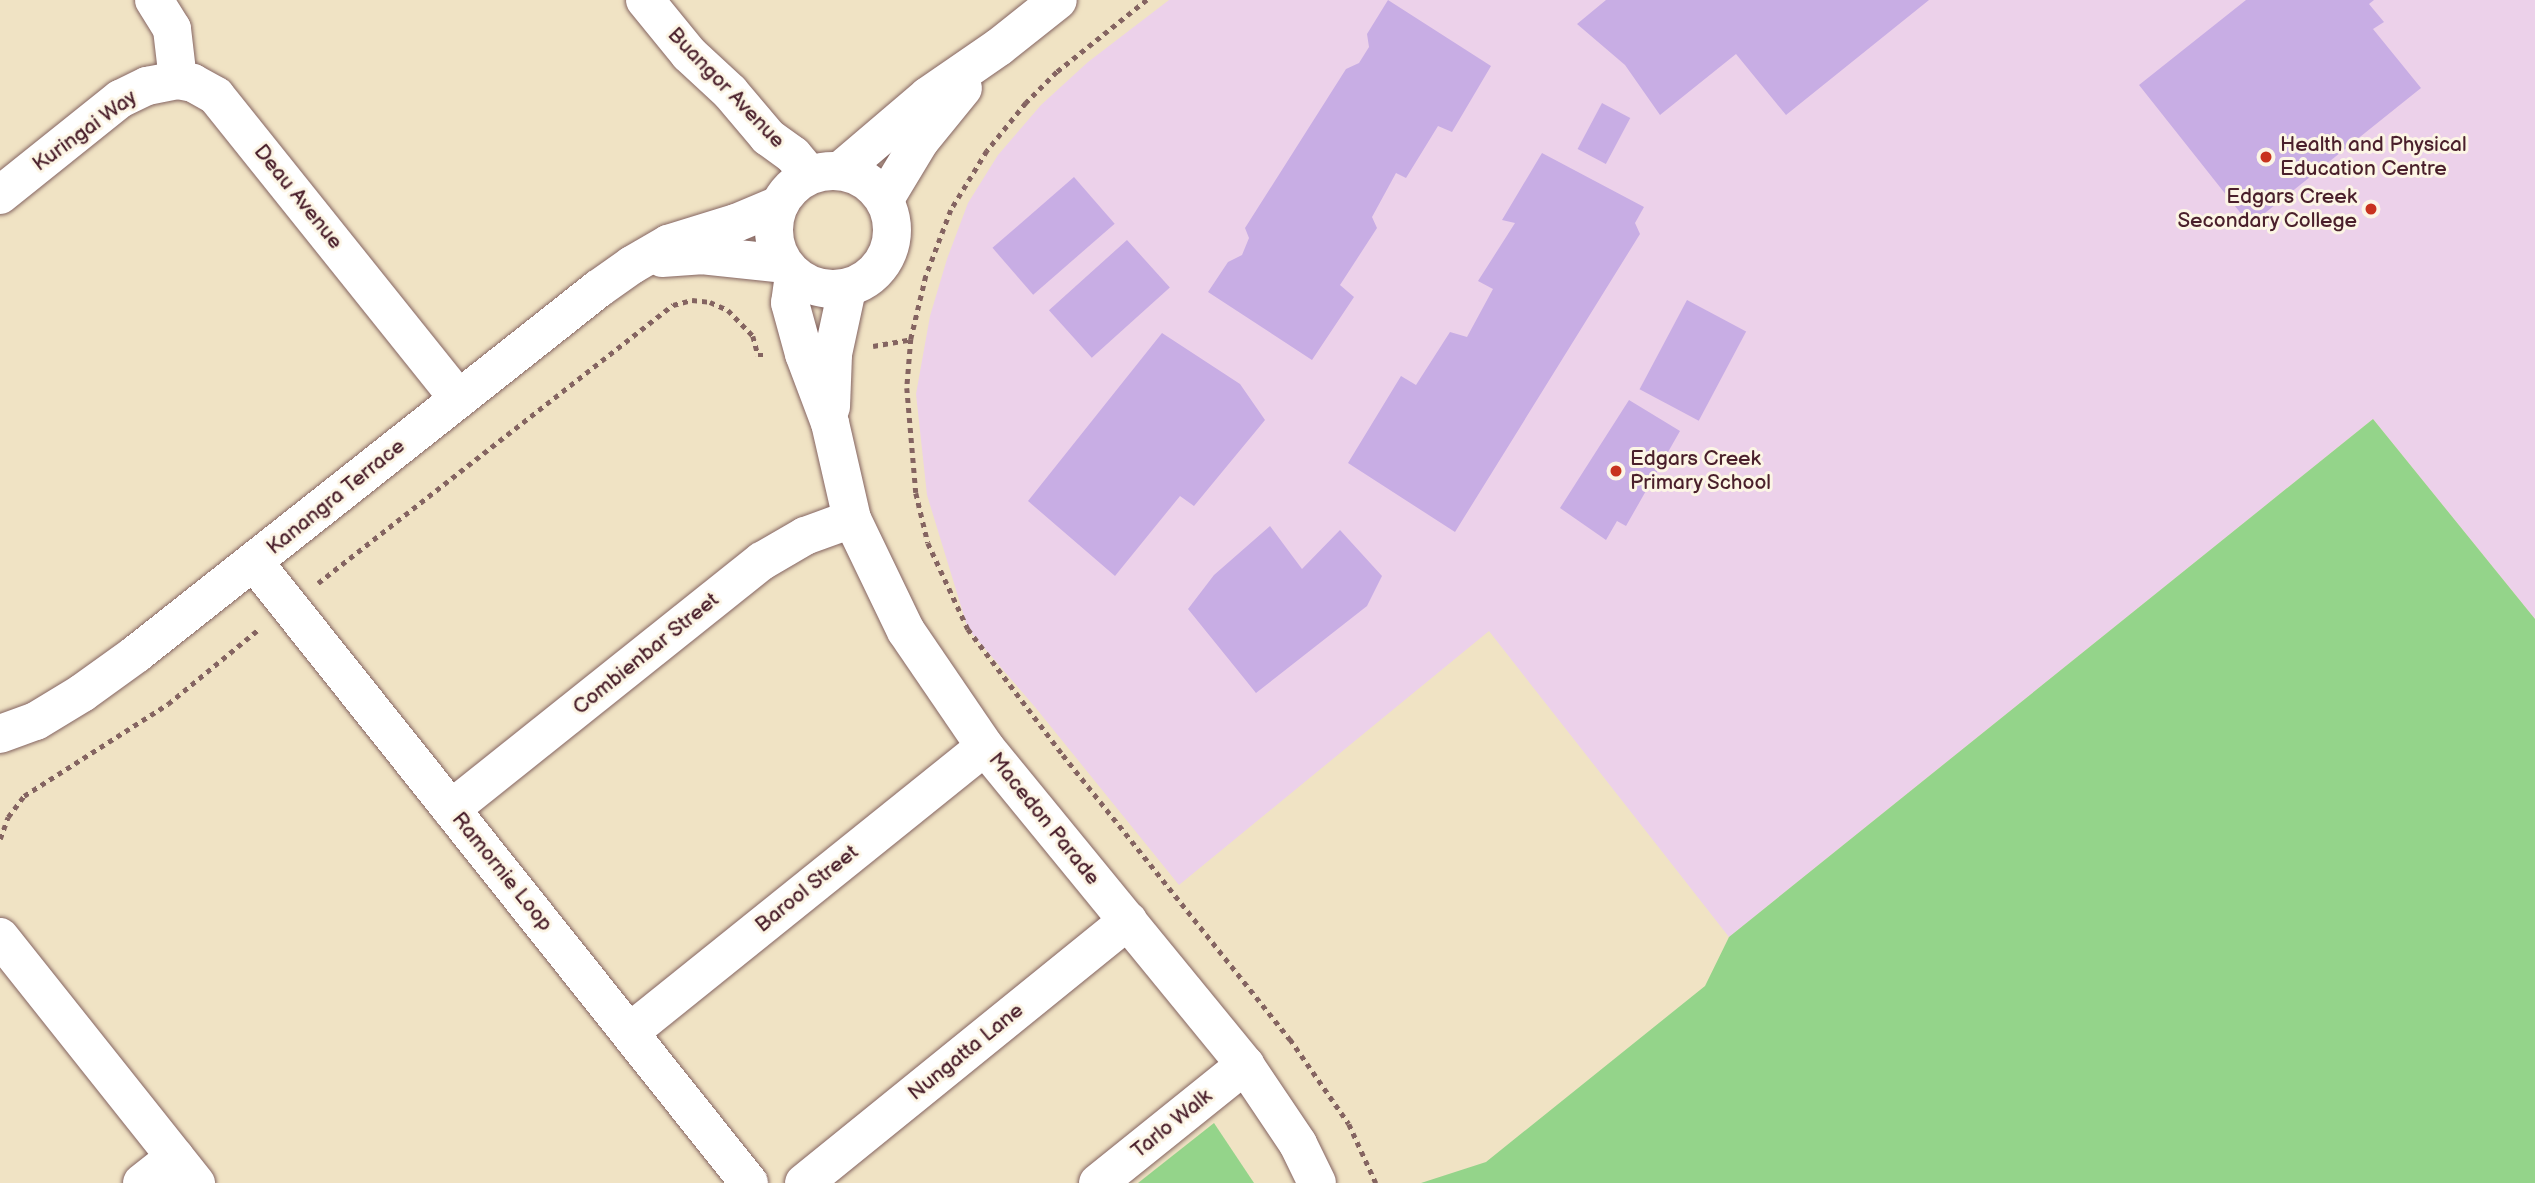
<!DOCTYPE html>
<html>
<head>
<meta charset="utf-8">
<style>
	body { margin:0 }
	#map { position:relative; width:2535px; height:1183px; overflow:hidden; background:#f0e3c4; font-family:"Balsamiq Sans",sans-serif }
	div>[style] { position:absolute }
	[style*='--x'] { left:calc(var(--x)*1px); top:calc(var(--y)*1px); width:calc(var(--w)*1px); rotate:calc(var(--a)*1deg) }
	.built>* { inset:0; background:#ecd1ea }
	.green>* { inset:0; background:#94d48a }
	.building>* { inset:0; background:#c8ade4; transform-origin:0 0 }
	.path>* { height:4.5px; margin-top:-2.25px; transform-origin:0; background:repeating-linear-gradient(90deg,#846461 0 5px,transparent 0 10px) }
	.roads { filter:drop-shadow(0 0 2px #846461) drop-shadow(0 0 2px #846461) }
	.minor>* { height:38px; margin:-19px; padding:0 19px; transform-origin:19px; border-radius:19px; background:#fff }
	.minor>.ring { margin:-19px; padding:0; box-sizing:content-box; background:none; border:38px solid #fff; border-radius:50% }
	.dots>* { width:19px; height:19px; translate:-50% -50%; box-sizing:border-box; border:4px solid #fcf5e5; border-radius:50% }
	span { translate:-50% -50%; white-space:nowrap; text-align:center; line-height:1.15; -webkit-text-stroke:6px #fcf5e5; paint-order:stroke }
	.street-label { font-size:21px; color:#4a1f2b }
	.poi-label { font-size:21px; color:#4a1f2b }
	.left { translate:0 -50%; text-align:left }
	.right { translate:-100% -50%; text-align:right }
</style>
</head>
<body>
<div id="map">
	<div class="built">
		<div style="clip-path:polygon(1169px 0,2535px 0,2535px 619px,2373px 419px,1729px 937px,1489px 631px,1179px 885px,1035px 707px,968px 629px,927px 495px,916px 394px,930px 316px,947px 259px,968px 203px,998px 155px,1041px 105px,1088px 62px)"></div>
	</div>
	<div class="green">
		<div style="clip-path:polygon(2373px 419px,2535px 619px,2535px 1183px,1421px 1183px,1486px 1162px,1705px 986px,1729px 937px)"></div>
		<div style="clip-path:polygon(1214px 1123px,1254px 1183px,1138px 1183px)"></div>
	</div>
	<div class="building">
		<div style="clip-path:polygon(1388px 0,1491px 66px,1452px 132px,1438px 126px,1406px 178px,1396px 173px,1372px 217px,1377px 228px,1340px 285px,1354px 297px,1312px 360px,1208px 292px,1228px 262px,1242px 255px,1249px 238px,1245px 228px,1346px 69px,1359px 63px,1369px 47px,1367px 34px)"></div>
		<div style="clip-path:polygon(1606px 0,1929px 0,1786px 115px,1736px 54px,1660px 115px,1625px 65px,1577px 24px)"></div>
		<div style="clip-path:polygon(2246px 0,2374px 0,2369px 4px,2384px 22px,2373px 29px,2421px 88px,2250px 225px,2139px 85px)"></div>
		<div style="left:1602px;top:103px;width:32px;height:52px;rotate:28deg"></div>
		<div style="clip-path:polygon(1542px 153px,1644px 207px,1635px 223px,1640px 234px,1455px 532px,1348px 463px,1401px 376px,1416px 385px,1450px 332px,1467px 337px,1493px 289px,1478px 281px,1515px 223px,1502px 220px)"></div>
		<div style="left:1074px;top:177px;width:62px;height:108px;rotate:49deg"></div>
		<div style="left:1127px;top:240px;width:64px;height:105px;rotate:48deg"></div>
		<div style="left:1687px;top:300px;width:67px;height:101px;rotate:28deg"></div>
		<div style="clip-path:polygon(1162px 333px,1240px 384px,1265px 420px,1194px 506px,1180px 496px,1115px 576px,1028px 501px)"></div>
		<div style="clip-path:polygon(1629px 400px,1680px 431px,1626px 526px,1617px 521px,1606px 540px,1560px 508px)"></div>
		<div style="clip-path:polygon(1270px 526px,1302px 569px,1340px 530px,1382px 576px,1367px 606px,1256px 693px,1188px 609px,1214px 575px)"></div>
	</div>
	<div class="path">
		<div style="--x:1147;--y:0;--w:115;--a:141.3"></div>
		<div style="--x:1057;--y:72;--w:44;--a:135"></div>
		<div style="--x:1026;--y:103;--w:62;--a:129.1"></div>
		<div style="--x:987;--y:151;--w:69;--a:121.4"></div>
		<div style="--x:951;--y:210;--w:71;--a:110.7"></div>
		<div style="--x:926;--y:276;--w:65;--a:103.4"></div>
		<div style="--x:911;--y:339;--w:49;--a:94.7"></div>
		<div style="--x:907;--y:388;--w:105;--a:85.1"></div>
		<div style="--x:916;--y:493;--w:51;--a:76.5"></div>
		<div style="--x:928;--y:543;--w:95;--a:65.1"></div>
		<div style="--x:968;--y:629;--w:158;--a:53"></div>
		<div style="--x:1063;--y:755;--w:364;--a:51.4"></div>
		<div style="--x:1290;--y:1039;--w:103;--a:55.2"></div>
		<div style="--x:1349;--y:1124;--w:65;--a:65.4"></div>
		<div style="--x:873;--y:346;--w:39;--a:-10"></div>
		<div style="--x:318;--y:583;--w:451;--a:-38.1"></div>
		<div style="--x:673;--y:305;--w:20;--a:-15"></div>
		<div style="--x:692;--y:300;--w:18;--a:6"></div>
		<div style="--x:710;--y:302;--w:20;--a:24"></div>
		<div style="--x:728;--y:310;--w:36;--a:46"></div>
		<div style="--x:753;--y:336;--w:20;--a:75"></div>
		<div style="--x:758;--y:355;--w:9;--a:0"></div>
		<div style="--x:0;--y:839;--w:23;--a:-70"></div>
		<div style="--x:8;--y:817;--w:26;--a:-53"></div>
		<div style="--x:24;--y:796;--w:171;--a:-32.6"></div>
		<div style="--x:168;--y:704;--w:118;--a:-39.5"></div>
	</div>
	<div class="roads">
		<div class="minor">
			<div style="--x:154;--y:0;--w:34;--a:58"></div>
			<div style="--x:172;--y:29;--w:51;--a:83.3"></div>
			<div style="--x:178;--y:80;--w:15;--a:11"></div>
			<div style="--x:193;--y:83;--w:26;--a:29"></div>
			<div style="--x:216;--y:96;--w:388;--a:51.3"></div>
			<div style="--x:645;--y:0;--w:70;--a:50.8"></div>
			<div style="--x:689;--y:54;--w:56;--a:42.8"></div>
			<div style="--x:730;--y:92;--w:59;--a:49.8"></div>
			<div style="--x:768;--y:137;--w:31;--a:36"></div>
			<div style="--x:793;--y:155;--w:26;--a:50"></div>
			<div class="ring" style="left:774px;top:171px;width:80px;height:80px"></div>
			<div style="--x:840;--y:171;--w:116;--a:-40.4"></div>
			<div style="--x:928;--y:96;--w:86;--a:-34.6"></div>
			<div style="--x:999;--y:47;--w:75;--a:-38.5"></div>
			<div style="--x:0;--y:195;--w:154;--a:-38.7"></div>
			<div style="--x:120;--y:99;--w:30;--a:-26"></div>
			<div style="--x:147;--y:86;--w:32;--a:-11"></div>
			<div style="--x:885;--y:199;--w:68;--a:-58.9"></div>
			<div style="--x:920;--y:141;--w:68;--a:-50.9"></div>
			<div style="--x:662;--y:258;--w:39;--a:-4"></div>
			<div style="--x:701;--y:255;--w:83;--a:6.2"></div>
			<div style="--x:794;--y:275;--w:28;--a:98"></div>
			<div style="--x:790;--y:303;--w:53;--a:74.6"></div>
			<div style="--x:804;--y:354;--w:74;--a:69.4"></div>
			<div style="--x:830;--y:423;--w:98;--a:77.1"></div>
			<div style="--x:852;--y:519;--w:124;--a:64.3"></div>
			<div style="--x:906;--y:631;--w:140;--a:55.7"></div>
			<div style="--x:985;--y:747;--w:411;--a:50.7"></div>
			<div style="--x:1245;--y:1065;--w:95;--a:56.1"></div>
			<div style="--x:1298;--y:1144;--w:43;--a:64"></div>
			<div style="--x:831;--y:407;--w:53;--a:-87.8"></div>
			<div style="--x:833;--y:354;--w:66;--a:-77.8"></div>
			<div style="--x:254;--y:562;--w:794;--a:51.44"></div>
			<div style="--x:0;--y:734;--w:38;--a:-20"></div>
			<div style="--x:36;--y:721;--w:54;--a:-31.3"></div>
			<div style="--x:82;--y:693;--w:67;--a:-35.8"></div>
			<div style="--x:136;--y:654;--w:589;--a:-38.31"></div>
			<div style="--x:598;--y:289;--w:42;--a:-35.2"></div>
			<div style="--x:632;--y:265;--w:42;--a:-30.3"></div>
			<div style="--x:668;--y:244;--w:71;--a:-17.2"></div>
			<div style="--x:736;--y:223;--w:47;--a:-22.7"></div>
			<div style="--x:451;--y:809;--w:398;--a:-38.6"></div>
			<div style="--x:762;--y:561;--w:50;--a:-30.2"></div>
			<div style="--x:805;--y:536;--w:50;--a:-19.9"></div>
			<div style="--x:0;--y:937;--w:315;--a:51.5"></div>
			<div style="--x:630;--y:1032;--w:455;--a:-38.8"></div>
			<div style="--x:142;--y:1183;--w:42;--a:-38.2"></div>
			<div style="--x:804;--y:1183;--w:417;--a:-39"></div>
			<div style="--x:1098;--y:1183;--w:189;--a:-38.8"></div>
		</div>
	</div>
	<div class="dots">
		<div style="left:2266px;top:157px;background:#c8321e"></div>
		<div style="left:2371px;top:209px;background:#c8321e"></div>
		<div style="left:1616px;top:471px;background:#c8321e"></div>
	</div>
	<div class="street-label">
		<span style="left:726px;top:88px;rotate:46deg">Buangor Avenue</span>
		<span style="left:85px;top:131px;rotate:-36deg">Kuringai Way</span>
		<span style="left:298px;top:197px;rotate:51deg">Deau Avenue</span>
		<span style="left:336px;top:497px;rotate:-39deg">Kanangra Terrace</span>
		<span style="left:646px;top:654px;rotate:-39deg">Combienbar Street</span>
		<span style="left:1044px;top:819px;rotate:51deg">Macedon Parade</span>
		<span style="left:502px;top:872px;rotate:51deg">Ramornie Loop</span>
		<span style="left:807px;top:889px;rotate:-39deg">Barool Street</span>
		<span style="left:966px;top:1052px;rotate:-39deg">Nungatta Lane</span>
		<span style="left:1172px;top:1124px;rotate:-39deg">Tarlo Walk</span>
	</div>
	<div class="poi-label">
		<span class="left" style="left:2280px;top:157px">Health and Physical<br>Education Centre</span>
		<span class="right" style="left:2357px;top:209px">Edgars Creek<br>Secondary College</span>
		<span class="left" style="left:1630px;top:471px">Edgars Creek<br>Primary School</span>
	</div>
</div>
</body>
</html>
